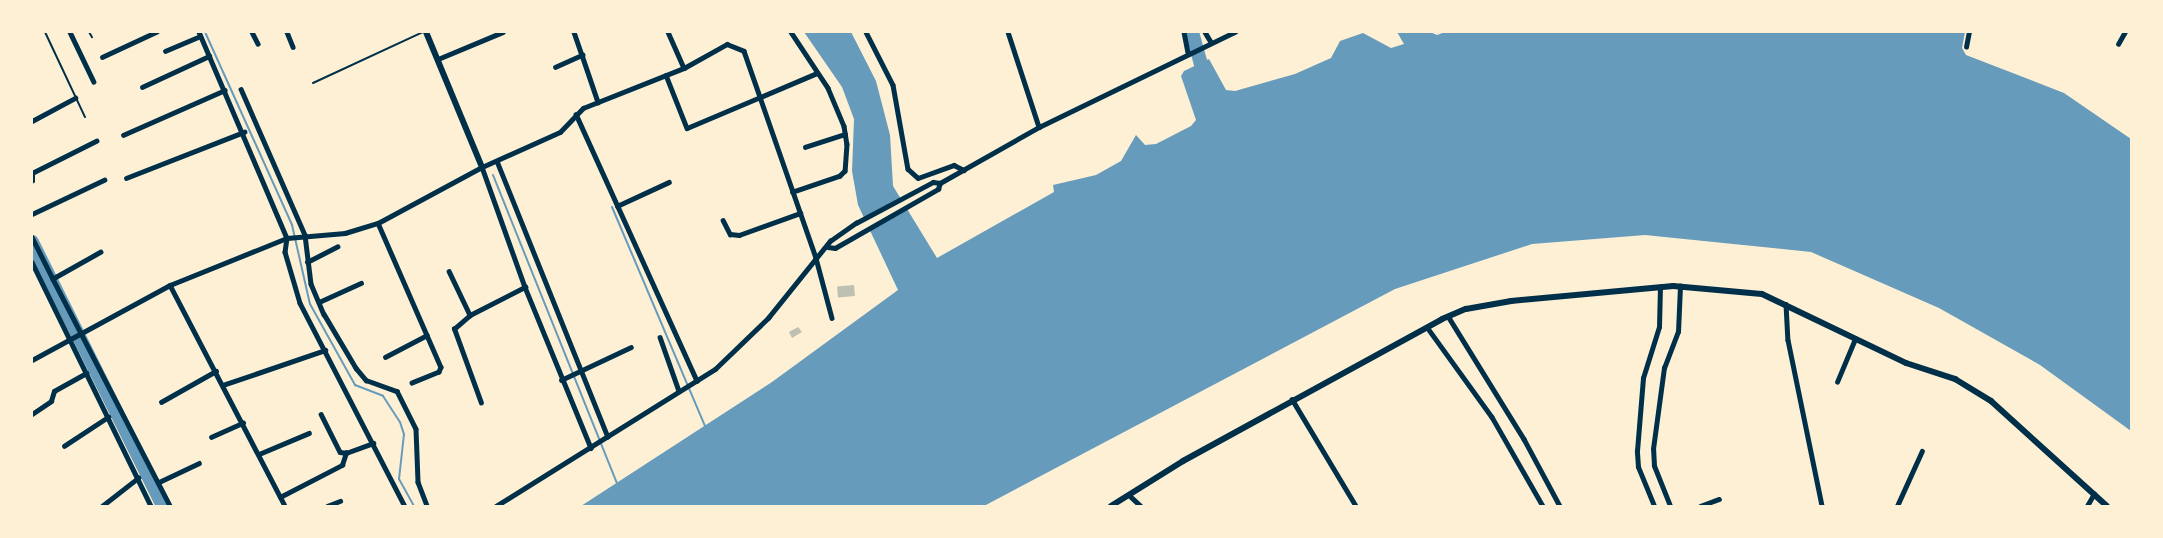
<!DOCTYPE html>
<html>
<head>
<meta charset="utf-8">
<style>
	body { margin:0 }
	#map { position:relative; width:2163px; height:538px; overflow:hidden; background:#fdf0d5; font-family:"Varela Round",sans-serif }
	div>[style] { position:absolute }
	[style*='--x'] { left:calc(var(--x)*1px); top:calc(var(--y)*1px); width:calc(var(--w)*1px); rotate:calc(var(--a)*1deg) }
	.water>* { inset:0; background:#669bbc }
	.pier>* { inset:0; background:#fdf0d5 }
	.stream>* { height:2px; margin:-1px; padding:0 1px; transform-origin:1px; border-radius:1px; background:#669bbc }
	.river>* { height:14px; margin:-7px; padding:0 7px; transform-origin:7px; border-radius:7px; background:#669bbc }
	.building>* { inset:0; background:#bec0b2; transform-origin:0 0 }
	.service>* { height:2px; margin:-1px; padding:0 1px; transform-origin:1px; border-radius:1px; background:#003049 }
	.minor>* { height:4.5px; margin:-2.25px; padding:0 2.25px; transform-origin:2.25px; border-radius:2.25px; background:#003049 }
	.tertiary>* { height:6px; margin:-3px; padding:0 3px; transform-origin:3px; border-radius:3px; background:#003049 }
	span { translate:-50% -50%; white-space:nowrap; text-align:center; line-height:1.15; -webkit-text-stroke:6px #fdf0d5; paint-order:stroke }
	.frame { position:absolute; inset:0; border:33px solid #fdf0d5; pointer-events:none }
</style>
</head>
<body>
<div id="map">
	<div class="water">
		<div style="clip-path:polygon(804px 32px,851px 32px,876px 81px,890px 135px,893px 186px,937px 258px,1054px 192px,1053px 185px,1096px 175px,1121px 161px,1136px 135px,1145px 145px,1156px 144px,1191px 126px,1196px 120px,1181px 76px,1184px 71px,1209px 59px,1226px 90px,1235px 91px,1295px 74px,1331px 58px,1340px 41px,1363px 33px,1391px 48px,1404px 44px,1397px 32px,1430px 32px,1437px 35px,1445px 32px,1965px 32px,1962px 48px,1966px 55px,2064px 93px,2131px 139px,2131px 431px,2040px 365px,1939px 308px,1811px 252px,1645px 235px,1532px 244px,1395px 289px,984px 506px,581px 506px,772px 382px,898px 290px,858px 205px,852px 171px,854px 119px,842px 87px)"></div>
	</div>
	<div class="pier">
		<div style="clip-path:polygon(904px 198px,908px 205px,866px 229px,862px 220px)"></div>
	</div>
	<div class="stream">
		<div style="--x:205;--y:32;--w:212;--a:65.7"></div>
		<div style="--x:292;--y:225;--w:81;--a:77.2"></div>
		<div style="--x:310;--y:304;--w:93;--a:60.9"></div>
		<div style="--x:355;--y:385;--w:30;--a:21"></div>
		<div style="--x:383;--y:396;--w:31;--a:57"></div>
		<div style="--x:400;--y:422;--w:13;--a:72"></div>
		<div style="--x:404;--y:434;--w:45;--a:96.3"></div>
		<div style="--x:399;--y:479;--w:31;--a:61"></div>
		<div style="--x:493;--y:175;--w:333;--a:68.1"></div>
		<div style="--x:612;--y:207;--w:240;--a:67"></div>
	</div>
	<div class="river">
		<div style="--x:1192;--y:32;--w:49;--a:74.5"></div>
		<div style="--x:32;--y:242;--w:295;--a:63.6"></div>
	</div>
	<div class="building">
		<div style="left:854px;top:285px;width:11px;height:17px;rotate:85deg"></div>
		<div style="clip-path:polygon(798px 327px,802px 332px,792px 338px,789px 332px)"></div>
	</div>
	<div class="service">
		<div style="--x:45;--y:32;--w:94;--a:64.8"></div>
		<div style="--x:89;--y:32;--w:6;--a:59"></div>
		<div style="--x:313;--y:83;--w:121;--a:-24.9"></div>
	</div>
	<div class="minor">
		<div style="--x:70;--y:32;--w:55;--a:64.4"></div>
		<div style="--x:199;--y:32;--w:224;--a:66.9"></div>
		<div style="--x:287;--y:238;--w:14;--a:98"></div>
		<div style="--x:285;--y:252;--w:53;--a:73.6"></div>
		<div style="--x:300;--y:303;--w:229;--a:62.7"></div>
		<div style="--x:252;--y:32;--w:13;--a:63"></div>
		<div style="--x:287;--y:32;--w:16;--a:68"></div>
		<div style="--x:574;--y:32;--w:24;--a:71"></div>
		<div style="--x:668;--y:32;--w:39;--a:66"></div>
		<div style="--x:791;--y:32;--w:67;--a:56.5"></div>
		<div style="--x:828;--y:88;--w:41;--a:67.2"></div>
		<div style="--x:844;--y:126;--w:18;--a:81"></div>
		<div style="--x:847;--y:144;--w:27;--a:94"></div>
		<div style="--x:845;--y:171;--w:7;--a:135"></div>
		<div style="--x:840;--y:176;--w:50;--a:161.2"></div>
		<div style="--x:866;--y:32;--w:59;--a:63"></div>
		<div style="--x:893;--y:85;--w:85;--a:79.9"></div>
		<div style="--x:908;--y:169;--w:13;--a:42"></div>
		<div style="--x:918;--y:178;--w:38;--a:-20"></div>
		<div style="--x:954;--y:165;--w:11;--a:27"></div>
		<div style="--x:1008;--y:32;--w:100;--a:71.9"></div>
		<div style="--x:1184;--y:32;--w:20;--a:79"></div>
		<div style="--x:1205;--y:32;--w:12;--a:59"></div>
		<div style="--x:2118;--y:44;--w:14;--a:-60"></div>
		<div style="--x:1966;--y:47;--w:15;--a:-79"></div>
		<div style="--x:165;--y:51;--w:38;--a:-23"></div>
		<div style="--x:102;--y:57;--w:60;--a:-24.8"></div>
		<div style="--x:438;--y:59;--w:70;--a:-22.6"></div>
		<div style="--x:555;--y:67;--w:30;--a:-24"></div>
		<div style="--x:582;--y:55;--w:50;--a:71.2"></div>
		<div style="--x:666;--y:75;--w:57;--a:68.4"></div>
		<div style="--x:687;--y:128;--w:141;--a:-22.9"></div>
		<div style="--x:142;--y:87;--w:74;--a:-24.8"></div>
		<div style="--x:241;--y:89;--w:159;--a:66.3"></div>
		<div style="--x:305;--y:235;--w:49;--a:83"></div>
		<div style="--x:311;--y:284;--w:33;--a:67"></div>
		<div style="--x:324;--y:314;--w:63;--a:59.3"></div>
		<div style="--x:356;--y:368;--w:16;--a:50"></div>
		<div style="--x:366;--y:380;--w:33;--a:20"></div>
		<div style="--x:397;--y:391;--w:42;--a:63.4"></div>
		<div style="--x:416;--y:429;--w:53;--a:87.8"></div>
		<div style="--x:418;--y:482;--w:26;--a:69"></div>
		<div style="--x:576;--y:114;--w:293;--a:65.6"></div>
		<div style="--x:32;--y:121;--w:49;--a:-28.1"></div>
		<div style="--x:123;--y:135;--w:111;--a:-23.8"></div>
		<div style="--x:805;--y:147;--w:42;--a:-18"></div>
		<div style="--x:497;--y:161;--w:297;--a:68.1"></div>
		<div style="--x:482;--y:167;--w:127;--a:70.3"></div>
		<div style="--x:525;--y:287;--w:174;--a:67.7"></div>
		<div style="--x:126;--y:178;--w:127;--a:-21.3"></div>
		<div style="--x:32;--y:181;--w:8;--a:-90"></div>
		<div style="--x:32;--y:173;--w:72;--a:-26.6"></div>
		<div style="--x:617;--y:206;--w:57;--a:-24.8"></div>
		<div style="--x:32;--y:214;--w:80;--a:-25.3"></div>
		<div style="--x:723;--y:220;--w:16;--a:63"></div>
		<div style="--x:730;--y:234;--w:9;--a:6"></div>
		<div style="--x:739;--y:235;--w:65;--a:-19.8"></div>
		<div style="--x:378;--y:223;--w:157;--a:66.4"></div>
		<div style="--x:441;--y:367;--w:5;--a:112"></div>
		<div style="--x:439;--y:372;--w:29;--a:158"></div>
		<div style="--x:32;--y:237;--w:47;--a:63.4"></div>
		<div style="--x:828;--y:247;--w:7;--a:8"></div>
		<div style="--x:835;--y:248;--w:119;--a:-29.8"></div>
		<div style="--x:938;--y:189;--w:6;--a:-72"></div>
		<div style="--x:101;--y:252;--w:55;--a:150.6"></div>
		<div style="--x:53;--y:279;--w:255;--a:62.7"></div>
		<div style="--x:32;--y:262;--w:271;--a:64"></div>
		<div style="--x:307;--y:262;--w:34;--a:-27"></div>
		<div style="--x:449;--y:271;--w:49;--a:64.5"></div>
		<div style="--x:170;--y:285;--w:249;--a:62.5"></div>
		<div style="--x:319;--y:302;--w:46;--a:-24.3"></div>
		<div style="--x:1786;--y:304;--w:36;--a:87"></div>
		<div style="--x:1788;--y:340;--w:169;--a:78.4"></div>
		<div style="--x:1448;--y:316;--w:145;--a:58.3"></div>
		<div style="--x:1524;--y:439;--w:76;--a:61.8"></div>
		<div style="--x:1427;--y:327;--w:111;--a:54.2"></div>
		<div style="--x:1492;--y:417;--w:103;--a:60.2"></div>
		<div style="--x:660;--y:337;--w:57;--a:70.6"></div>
		<div style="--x:385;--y:357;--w:47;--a:-27.6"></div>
		<div style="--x:32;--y:360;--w:157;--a:-28.5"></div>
		<div style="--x:170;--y:285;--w:126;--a:-21.9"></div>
		<div style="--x:287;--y:238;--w:58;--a:-4.9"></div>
		<div style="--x:345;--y:233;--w:34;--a:-17"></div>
		<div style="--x:378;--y:223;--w:118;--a:-28.3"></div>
		<div style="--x:482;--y:167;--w:85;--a:-24.2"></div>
		<div style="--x:560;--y:132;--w:33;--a:-46"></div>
		<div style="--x:583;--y:108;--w:109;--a:-21.6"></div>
		<div style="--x:684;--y:68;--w:49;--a:-29.2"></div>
		<div style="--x:727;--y:44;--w:18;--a:22"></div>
		<div style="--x:744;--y:51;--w:219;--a:70.8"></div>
		<div style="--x:816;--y:258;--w:62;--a:75.1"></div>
		<div style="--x:561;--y:380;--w:77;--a:-25.2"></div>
		<div style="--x:1837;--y:382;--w:47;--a:-67.3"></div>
		<div style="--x:223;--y:385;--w:108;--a:-18.9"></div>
		<div style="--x:1292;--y:399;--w:125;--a:59.1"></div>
		<div style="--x:161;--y:402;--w:63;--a:-29.4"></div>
		<div style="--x:481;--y:403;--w:79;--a:-110"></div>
		<div style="--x:454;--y:329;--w:21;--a:-41"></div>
		<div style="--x:470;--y:315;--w:62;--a:-27"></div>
		<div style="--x:32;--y:414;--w:23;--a:-34"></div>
		<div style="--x:51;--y:401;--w:10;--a:-73"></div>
		<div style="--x:54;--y:391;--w:37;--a:-29"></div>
		<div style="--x:321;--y:414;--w:42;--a:63.4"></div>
		<div style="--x:340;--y:452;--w:6;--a:9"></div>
		<div style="--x:346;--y:453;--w:29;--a:-20"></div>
		<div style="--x:211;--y:437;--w:35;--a:-24"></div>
		<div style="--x:64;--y:446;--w:53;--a:-33.4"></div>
		<div style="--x:259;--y:454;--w:54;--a:-22.8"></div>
		<div style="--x:159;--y:482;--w:44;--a:-25.4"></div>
		<div style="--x:1129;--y:495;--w:16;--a:43"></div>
		<div style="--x:280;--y:497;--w:70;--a:-27.3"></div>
		<div style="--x:342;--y:465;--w:13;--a:-72"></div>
		<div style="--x:102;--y:506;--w:46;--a:-37.9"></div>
		<div style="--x:327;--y:506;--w:14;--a:-21"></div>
		<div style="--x:496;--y:506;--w:258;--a:-32"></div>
		<div style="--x:715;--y:369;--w:74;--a:-43.9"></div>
		<div style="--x:768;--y:318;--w:99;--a:-51.2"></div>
		<div style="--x:830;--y:241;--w:32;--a:-35"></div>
		<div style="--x:856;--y:223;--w:87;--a:-28"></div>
		<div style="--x:933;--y:182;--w:7;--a:8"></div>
		<div style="--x:940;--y:183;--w:114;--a:-29.5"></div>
		<div style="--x:1039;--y:127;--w:218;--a:-25.9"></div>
		<div style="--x:1654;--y:506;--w:42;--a:-112.3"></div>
		<div style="--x:1638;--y:467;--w:16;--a:-94"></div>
		<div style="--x:1637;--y:451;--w:73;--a:-85.3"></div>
		<div style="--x:1643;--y:378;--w:53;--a:-72.6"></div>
		<div style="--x:1659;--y:327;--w:40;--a:-88.6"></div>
		<div style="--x:1670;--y:506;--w:43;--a:-111.8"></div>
		<div style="--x:1654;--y:466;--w:17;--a:-93"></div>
		<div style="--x:1653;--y:449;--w:82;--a:-82.3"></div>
		<div style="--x:1664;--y:368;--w:39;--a:-69"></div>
		<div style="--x:1678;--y:332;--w:46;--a:-87.5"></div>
		<div style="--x:1700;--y:506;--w:20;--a:-20"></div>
		<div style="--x:1897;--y:506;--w:60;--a:-65.6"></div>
		<div style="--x:2087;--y:506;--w:14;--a:-60"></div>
	</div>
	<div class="tertiary">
		<div style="--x:426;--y:32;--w:146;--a:67.5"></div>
		<div style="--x:1111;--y:506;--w:85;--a:-32"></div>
		<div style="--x:1183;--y:461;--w:295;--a:-28.7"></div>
		<div style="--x:1442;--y:319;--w:26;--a:-23"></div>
		<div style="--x:1466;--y:309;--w:46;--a:-10.1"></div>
		<div style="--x:1511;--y:301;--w:163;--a:-5.3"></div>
		<div style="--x:1673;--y:286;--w:89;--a:5.1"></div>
		<div style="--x:1762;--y:294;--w:160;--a:25.6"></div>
		<div style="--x:1906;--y:363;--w:52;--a:18.1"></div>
		<div style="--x:1955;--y:379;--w:42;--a:31.4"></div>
		<div style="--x:1991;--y:401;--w:156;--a:42.2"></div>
	</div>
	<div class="frame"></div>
</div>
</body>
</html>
